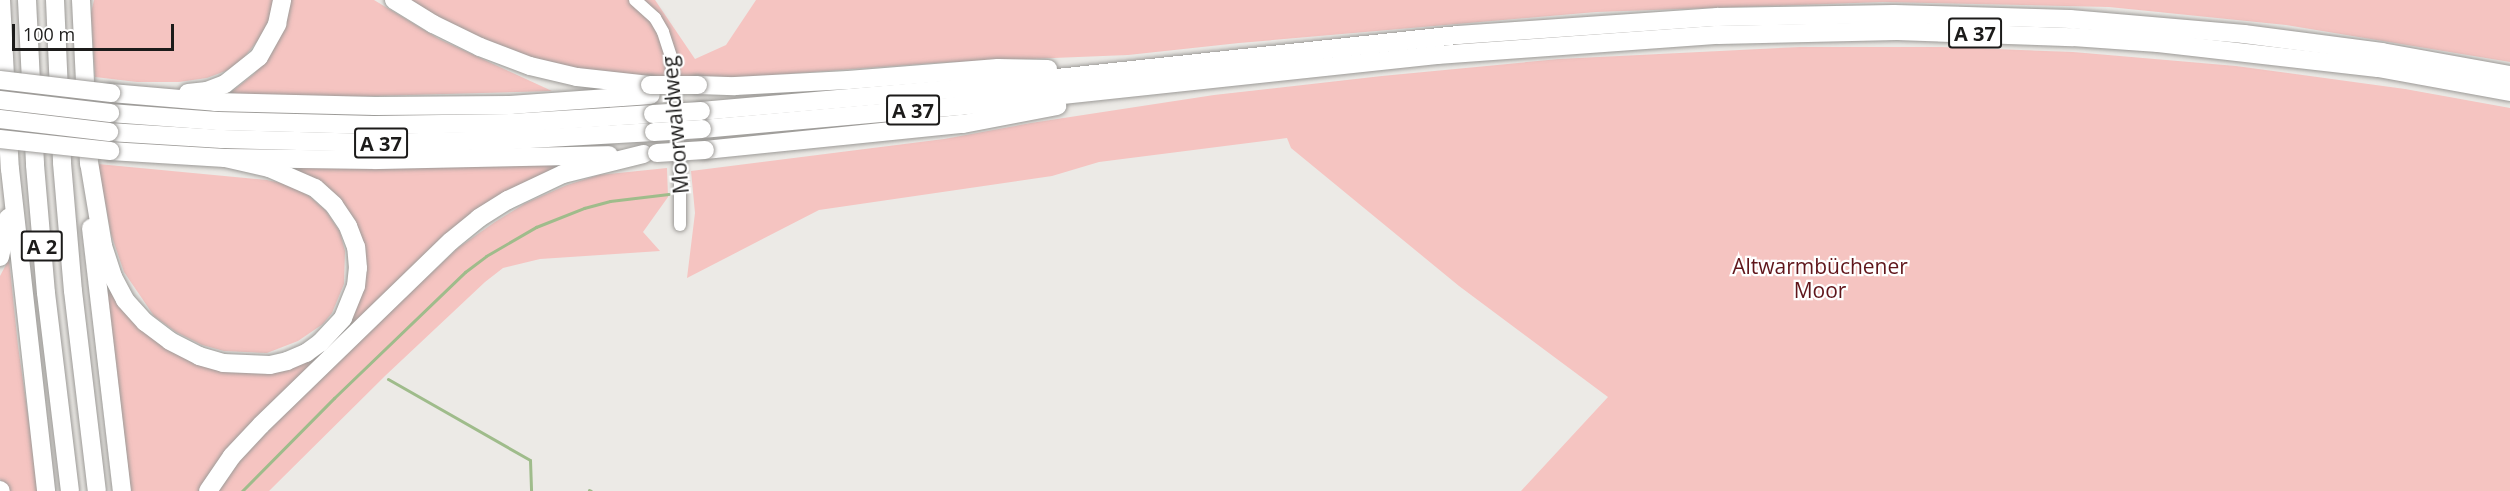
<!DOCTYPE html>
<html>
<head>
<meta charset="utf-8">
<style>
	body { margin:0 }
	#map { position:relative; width:2510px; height:491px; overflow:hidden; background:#eceae6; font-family:"Open Sans",sans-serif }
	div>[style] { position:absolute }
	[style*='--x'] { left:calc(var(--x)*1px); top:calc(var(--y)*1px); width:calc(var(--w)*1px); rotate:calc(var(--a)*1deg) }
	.green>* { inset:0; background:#f5c4c1 }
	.stream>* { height:3px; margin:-1.5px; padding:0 1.5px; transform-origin:1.5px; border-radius:1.5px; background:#9fbc8b }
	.roads { filter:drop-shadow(0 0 2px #9c9a97) drop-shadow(0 0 2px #9c9a97) }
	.minor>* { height:12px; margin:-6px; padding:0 6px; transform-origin:6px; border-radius:6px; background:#fff }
	.highway>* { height:18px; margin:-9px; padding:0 9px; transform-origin:9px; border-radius:9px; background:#fff }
	.bridges { filter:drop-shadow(0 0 2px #9c9a97) drop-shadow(0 0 2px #9c9a97) }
	.highway-bridge>* { height:18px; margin:-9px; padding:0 9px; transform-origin:9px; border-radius:9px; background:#fff }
	span { translate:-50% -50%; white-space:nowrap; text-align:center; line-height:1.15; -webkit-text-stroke:4.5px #fff; paint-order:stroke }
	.shield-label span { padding:2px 4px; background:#fff; border:2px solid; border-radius:4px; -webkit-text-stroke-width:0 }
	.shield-label { font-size:20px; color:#1c1b1a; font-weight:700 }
	.street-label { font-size:21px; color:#1c1b1a }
	.park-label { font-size:21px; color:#60161b }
	.scale { position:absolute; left:12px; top:24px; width:162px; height:27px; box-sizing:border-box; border:3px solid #1c1b1a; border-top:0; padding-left:8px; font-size:18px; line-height:21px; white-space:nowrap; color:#1c1b1a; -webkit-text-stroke:4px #fff; paint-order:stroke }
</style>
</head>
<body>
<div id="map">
	<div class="green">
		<div style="clip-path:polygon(94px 0,273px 0,271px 16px,260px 38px,236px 67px,207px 78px,179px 82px,137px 82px,95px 77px,91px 13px)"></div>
		<div style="clip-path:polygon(287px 0,374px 0,439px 39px,552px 91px,299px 98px,229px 94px,254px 74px,274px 48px)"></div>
		<div style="clip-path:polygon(407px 0,655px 0,695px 59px,726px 45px,756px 0,2510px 0,2510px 62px,2286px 25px,2109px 7px,1883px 2px,1596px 12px,1239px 43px,1128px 55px,934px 63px,732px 78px,650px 80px,579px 71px,532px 60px,482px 42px)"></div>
		<div style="clip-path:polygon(1800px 47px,1941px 47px,2073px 52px,2236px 66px,2405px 89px,2510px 108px,2510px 491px,1521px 491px,1608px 397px,1459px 286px,1291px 148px,1287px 138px,1099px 162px,1052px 176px,819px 210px,687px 278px,695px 213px,691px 171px,944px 139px,1031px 123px,1214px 95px,1382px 76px,1559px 59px)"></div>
		<div style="clip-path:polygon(582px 159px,508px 194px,202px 491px,127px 491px,103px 280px,205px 364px,318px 354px,345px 329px,362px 246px,286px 166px)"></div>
		<div style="clip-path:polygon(98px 164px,267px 180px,290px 185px,309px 196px,326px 211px,340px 232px,345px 251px,344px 284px,332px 313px,323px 324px,298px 341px,267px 353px,224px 351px,202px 345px,176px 332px,154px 316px,124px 272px,111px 234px)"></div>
		<div style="clip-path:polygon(667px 168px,668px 197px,643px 232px,660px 251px,540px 259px,503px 268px,485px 282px,386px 375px,269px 491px,218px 491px,239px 461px,322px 375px,458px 248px,495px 222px,526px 203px,567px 185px,599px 175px)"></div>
		<div style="clip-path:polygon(9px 259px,18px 346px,39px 491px,9px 491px,0 479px,0 276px)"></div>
	</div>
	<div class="stream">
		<div style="--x:388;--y:379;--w:163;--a:29.7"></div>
		<div style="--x:530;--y:460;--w:31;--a:88"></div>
		<div style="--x:589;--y:490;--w:2;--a:27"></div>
		<div style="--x:242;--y:491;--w:131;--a:-45.3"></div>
		<div style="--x:334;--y:398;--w:182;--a:-43.9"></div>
		<div style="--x:465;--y:272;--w:26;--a:-37"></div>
		<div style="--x:486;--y:256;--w:58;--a:-30.1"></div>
		<div style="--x:536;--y:227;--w:52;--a:-21.6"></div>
		<div style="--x:584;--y:208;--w:27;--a:-15"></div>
		<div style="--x:610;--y:201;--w:59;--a:-6.8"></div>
	</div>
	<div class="roads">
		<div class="minor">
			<div style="--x:635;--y:0;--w:27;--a:42"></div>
			<div style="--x:655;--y:18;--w:16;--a:60"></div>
			<div style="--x:663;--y:32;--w:26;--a:72"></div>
			<div style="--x:671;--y:57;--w:110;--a:85.3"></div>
			<div style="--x:680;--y:167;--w:58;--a:90"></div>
		</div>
		<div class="highway">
			<div style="--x:1;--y:0;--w:169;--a:87"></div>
			<div style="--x:10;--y:169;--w:324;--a:83.6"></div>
			<div style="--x:27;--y:0;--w:165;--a:87.2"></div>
			<div style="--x:35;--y:165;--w:128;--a:85.1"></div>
			<div style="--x:46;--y:293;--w:199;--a:83.1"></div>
			<div style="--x:55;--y:0;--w:163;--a:87.5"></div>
			<div style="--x:62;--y:163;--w:128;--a:85.1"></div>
			<div style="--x:73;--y:291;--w:201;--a:83.2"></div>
			<div style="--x:81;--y:0;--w:164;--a:87.2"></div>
			<div style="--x:394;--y:0;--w:46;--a:31.6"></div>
			<div style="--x:433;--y:24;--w:52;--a:26.1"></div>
			<div style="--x:480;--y:47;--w:53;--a:20.8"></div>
			<div style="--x:530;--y:66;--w:48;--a:13.2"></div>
			<div style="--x:577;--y:77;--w:73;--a:6.3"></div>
			<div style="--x:698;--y:85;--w:37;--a:2"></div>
			<div style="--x:735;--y:86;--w:113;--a:-3"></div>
			<div style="--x:848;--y:80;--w:150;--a:-4.6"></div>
			<div style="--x:998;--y:68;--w:50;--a:1.1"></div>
			<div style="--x:111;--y:93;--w:104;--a:4.9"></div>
			<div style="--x:215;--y:102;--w:160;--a:1.4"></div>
			<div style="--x:375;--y:106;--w:135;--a:-0.4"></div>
			<div style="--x:510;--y:105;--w:141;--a:-4.1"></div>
			<div style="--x:188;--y:93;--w:19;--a:-6"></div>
			<div style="--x:207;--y:91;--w:19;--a:-21"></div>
			<div style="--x:225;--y:84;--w:43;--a:-38.5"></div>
			<div style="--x:259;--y:57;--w:38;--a:-61"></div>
			<div style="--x:277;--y:24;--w:25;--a:-78"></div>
			<div style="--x:701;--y:111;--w:255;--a:-5"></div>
			<div style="--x:955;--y:89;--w:506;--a:-6.13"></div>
			<div style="--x:1458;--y:35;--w:260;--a:-4"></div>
			<div style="--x:1717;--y:17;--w:177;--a:-1"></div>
			<div style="--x:1894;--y:14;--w:176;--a:1.6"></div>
			<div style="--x:2070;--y:19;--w:175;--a:4.9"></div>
			<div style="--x:2244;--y:34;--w:139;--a:7.4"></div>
			<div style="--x:2382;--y:52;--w:130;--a:10.2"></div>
			<div style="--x:110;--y:113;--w:108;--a:4.2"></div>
			<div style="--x:218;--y:121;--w:156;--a:1.5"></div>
			<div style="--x:374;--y:125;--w:137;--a:-0.8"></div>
			<div style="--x:511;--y:123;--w:142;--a:-3.6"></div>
			<div style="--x:702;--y:129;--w:258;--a:-5.1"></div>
			<div style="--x:959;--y:106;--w:481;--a:-6.1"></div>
			<div style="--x:1437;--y:55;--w:282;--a:-4.1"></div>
			<div style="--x:1718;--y:35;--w:179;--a:-1.3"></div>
			<div style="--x:1897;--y:31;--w:176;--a:2"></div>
			<div style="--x:2073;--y:37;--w:85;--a:4"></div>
			<div style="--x:2158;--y:43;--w:221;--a:6.5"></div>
			<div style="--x:2378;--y:68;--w:134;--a:10.3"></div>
			<div style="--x:109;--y:132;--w:113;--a:3.5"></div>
			<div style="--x:222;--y:139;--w:152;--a:1.5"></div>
			<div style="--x:374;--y:143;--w:138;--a:-1.2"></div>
			<div style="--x:512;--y:140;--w:142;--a:-3.2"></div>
			<div style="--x:705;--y:150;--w:259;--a:-5.8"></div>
			<div style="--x:963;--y:124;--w:96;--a:-10.8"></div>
			<div style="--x:110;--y:151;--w:115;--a:3.5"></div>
			<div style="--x:225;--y:158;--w:151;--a:0.8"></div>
			<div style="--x:376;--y:160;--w:233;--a:-1.2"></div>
			<div style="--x:89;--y:162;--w:85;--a:80.5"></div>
			<div style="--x:103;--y:246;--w:33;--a:72"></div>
			<div style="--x:113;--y:277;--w:26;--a:62"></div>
			<div style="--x:125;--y:300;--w:30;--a:48"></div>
			<div style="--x:145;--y:322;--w:31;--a:37"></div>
			<div style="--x:170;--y:341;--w:33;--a:27"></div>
			<div style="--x:199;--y:356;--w:25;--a:16"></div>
			<div style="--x:223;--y:363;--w:47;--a:2.4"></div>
			<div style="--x:270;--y:365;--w:17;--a:-13"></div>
			<div style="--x:287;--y:361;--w:21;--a:-23"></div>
			<div style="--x:306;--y:353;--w:17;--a:-36"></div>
			<div style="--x:320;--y:343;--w:34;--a:-47"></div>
			<div style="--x:343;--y:318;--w:35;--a:-68"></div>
			<div style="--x:356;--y:286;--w:18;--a:-84"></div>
			<div style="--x:358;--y:268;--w:21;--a:-95"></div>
			<div style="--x:356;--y:247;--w:22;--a:-111"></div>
			<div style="--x:348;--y:226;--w:25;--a:-124"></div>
			<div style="--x:334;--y:205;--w:25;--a:-138"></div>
			<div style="--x:315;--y:188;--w:50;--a:-156.5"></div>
			<div style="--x:269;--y:168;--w:45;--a:-167.2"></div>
			<div style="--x:91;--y:228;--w:265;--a:83.3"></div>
			<div style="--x:0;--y:257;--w:40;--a:-78"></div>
			<div style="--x:0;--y:490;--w:1;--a:45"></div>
			<div style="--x:208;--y:491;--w:42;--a:-55.6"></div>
			<div style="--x:232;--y:456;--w:42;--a:-46.9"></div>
			<div style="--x:261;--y:425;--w:264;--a:-44.1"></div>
			<div style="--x:451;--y:241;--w:36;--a:-39"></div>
			<div style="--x:479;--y:218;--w:34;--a:-32"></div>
			<div style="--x:508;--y:200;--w:61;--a:-25.3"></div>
			<div style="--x:563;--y:174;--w:83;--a:-13.9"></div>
		</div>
	</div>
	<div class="bridges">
		<div class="highway-bridge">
			<div style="--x:0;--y:80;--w:112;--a:6.7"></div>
			<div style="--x:650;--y:85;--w:48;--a:0"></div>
			<div style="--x:0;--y:100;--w:111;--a:6.7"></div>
			<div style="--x:653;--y:114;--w:48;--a:-3.6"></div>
			<div style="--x:0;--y:119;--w:110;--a:6.8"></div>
			<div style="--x:654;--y:132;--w:48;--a:-3.6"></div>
			<div style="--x:0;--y:139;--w:111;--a:6.2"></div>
			<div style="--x:657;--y:153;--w:48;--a:-3.6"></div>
		</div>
	</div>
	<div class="shield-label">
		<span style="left:1975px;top:33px">A 37</span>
		<span style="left:913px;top:110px">A 37</span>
		<span style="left:381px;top:143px">A 37</span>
		<span style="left:42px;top:246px">A 2</span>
	</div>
	<div class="street-label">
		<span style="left:675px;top:125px;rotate:-95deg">Moorwaldweg</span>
	</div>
	<div class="park-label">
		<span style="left:1820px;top:278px">Altwarmbüchener<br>Moor</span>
	</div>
	<div class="scale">100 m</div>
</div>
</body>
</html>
